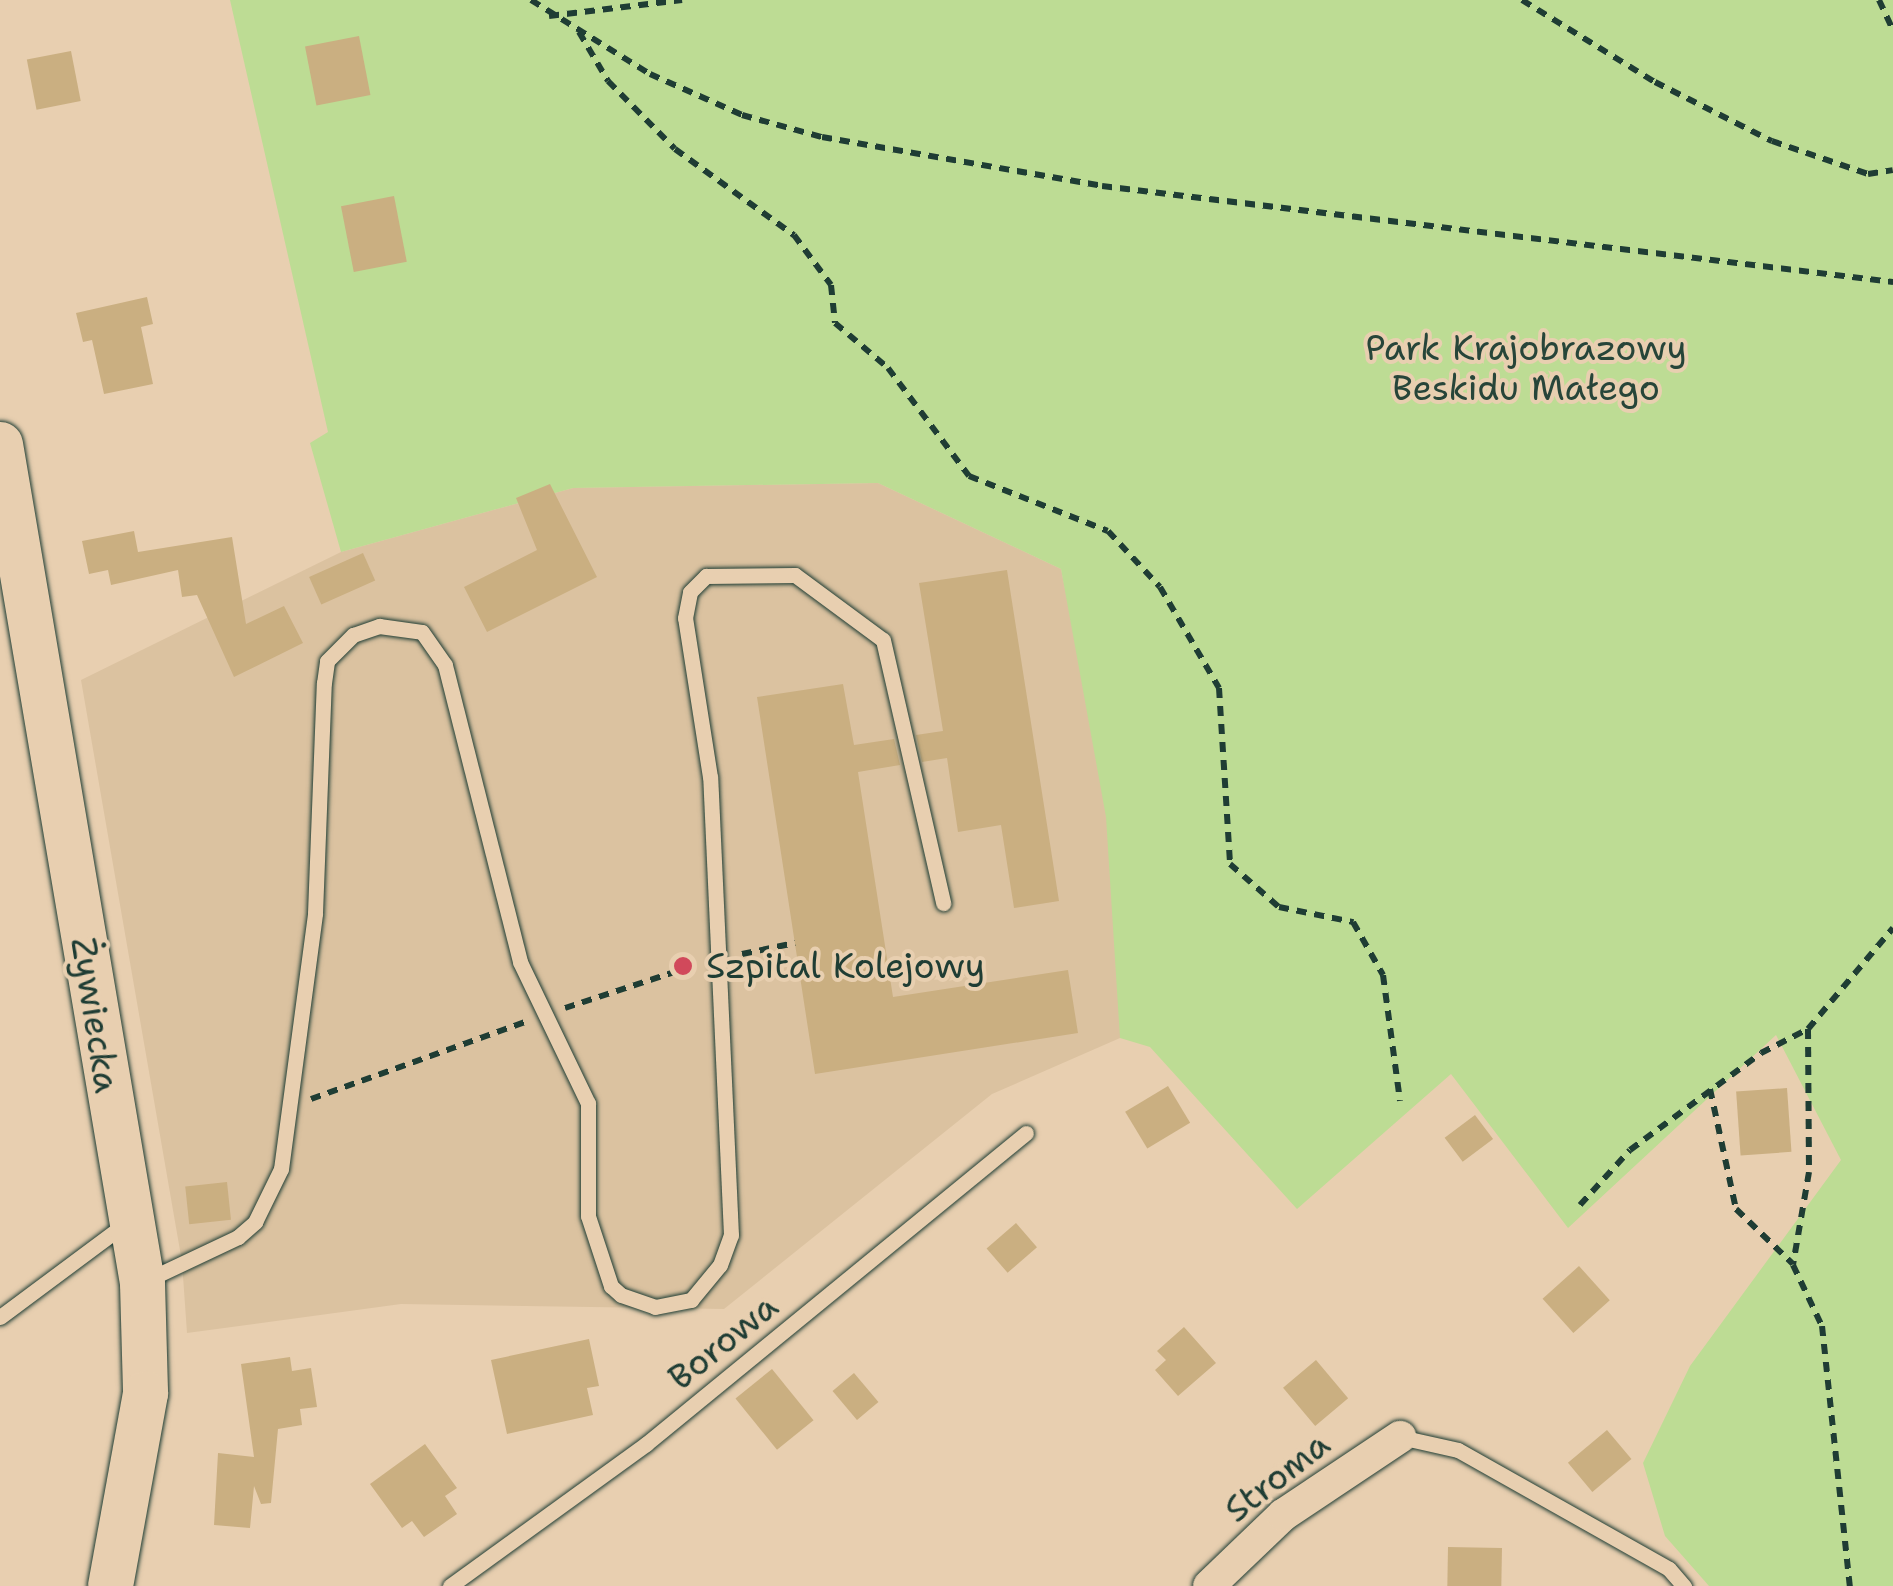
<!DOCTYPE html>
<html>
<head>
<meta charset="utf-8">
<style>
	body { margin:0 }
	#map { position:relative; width:1893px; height:1586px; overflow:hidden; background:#e8cfb0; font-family:"Shantell Sans",sans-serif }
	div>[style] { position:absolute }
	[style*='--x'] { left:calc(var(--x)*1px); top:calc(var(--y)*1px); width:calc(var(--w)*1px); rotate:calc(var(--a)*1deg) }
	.built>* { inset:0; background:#dbc2a0 }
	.green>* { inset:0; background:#bddc94 }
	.building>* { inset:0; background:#caaf81; transform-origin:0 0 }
	.path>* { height:6px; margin-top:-3px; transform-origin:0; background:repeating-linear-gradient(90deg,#1f3d34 0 10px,transparent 0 18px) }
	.roads { filter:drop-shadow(0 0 2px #1f3d34) drop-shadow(0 0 2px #1f3d34) }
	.lane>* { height:15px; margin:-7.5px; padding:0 7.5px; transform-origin:7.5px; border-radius:7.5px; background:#e8cfb0 }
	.street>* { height:32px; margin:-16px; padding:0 16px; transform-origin:16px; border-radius:16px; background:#e8cfb0 }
	.secondary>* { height:45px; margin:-22.5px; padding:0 22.5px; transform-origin:22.5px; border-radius:22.5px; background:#e8cfb0 }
	.dots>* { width:28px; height:28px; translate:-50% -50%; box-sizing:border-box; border:5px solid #e8cfb0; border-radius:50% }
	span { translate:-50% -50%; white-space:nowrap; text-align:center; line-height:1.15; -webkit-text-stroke:8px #e8cfb0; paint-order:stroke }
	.park-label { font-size:35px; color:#274539 }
	.poi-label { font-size:35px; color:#1f3d34 }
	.left { translate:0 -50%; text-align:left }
	.street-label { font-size:35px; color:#1f3d34 }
</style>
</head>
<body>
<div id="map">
	<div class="built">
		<div style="clip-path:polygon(878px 483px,1061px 569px,1090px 709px,1350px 893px,1120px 1038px,992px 1094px,724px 1309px,401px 1304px,187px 1333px,182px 1262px,81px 680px,341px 552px,573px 488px)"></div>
	</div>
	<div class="green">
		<div style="clip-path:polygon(230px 0,1893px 0,1893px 1586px,1709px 1586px,1665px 1536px,1643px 1463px,1690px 1366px,1841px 1160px,1776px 1035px,1568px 1228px,1451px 1074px,1297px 1209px,1150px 1047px,1120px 1038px,1106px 817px,1061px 569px,878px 483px,573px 488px,341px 552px,310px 443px,328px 432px)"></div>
	</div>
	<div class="building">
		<div style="left:359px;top:36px;width:60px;height:55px;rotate:79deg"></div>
		<div style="left:71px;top:51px;width:51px;height:45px;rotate:79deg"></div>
		<div style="left:394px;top:196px;width:67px;height:54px;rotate:79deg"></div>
		<div style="clip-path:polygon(147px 297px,153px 324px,141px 327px,153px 384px,104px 394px,92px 340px,83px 342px,76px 313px)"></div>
		<div style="clip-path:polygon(550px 484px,597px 577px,487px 632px,464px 587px,537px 550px,516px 498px)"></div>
		<div style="clip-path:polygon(134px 531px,138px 552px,232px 537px,246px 624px,284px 606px,303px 643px,234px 677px,197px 595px,182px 597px,178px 570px,111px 585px,108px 570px,89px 574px,82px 541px)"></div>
		<div style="left:363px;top:553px;width:30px;height:59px;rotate:66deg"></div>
		<div style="clip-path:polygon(1007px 570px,1059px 901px,1014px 908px,1001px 825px,958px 832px,947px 758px,922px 762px,916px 735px,943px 731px,919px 583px)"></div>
		<div style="clip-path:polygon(843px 684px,854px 745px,894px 739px,900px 765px,858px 772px,893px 997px,1068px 970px,1078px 1033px,815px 1074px,757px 697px)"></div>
		<div style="left:1168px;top:1086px;width:43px;height:50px;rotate:59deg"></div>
		<div style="left:1787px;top:1088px;width:64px;height:51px;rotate:86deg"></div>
		<div style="left:1475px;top:1115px;width:30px;height:38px;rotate:53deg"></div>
		<div style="left:227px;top:1182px;width:38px;height:42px;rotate:84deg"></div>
		<div style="left:1016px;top:1223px;width:32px;height:39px;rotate:49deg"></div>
		<div style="left:1579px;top:1266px;width:46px;height:49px;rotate:48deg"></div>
		<div style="clip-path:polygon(1184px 1327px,1216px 1363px,1178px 1396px,1155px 1370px,1166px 1360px,1157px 1351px)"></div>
		<div style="clip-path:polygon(589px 1339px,599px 1386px,587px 1388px,593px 1415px,507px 1434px,491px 1360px)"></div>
		<div style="clip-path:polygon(290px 1357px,292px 1371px,311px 1368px,317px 1407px,300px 1409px,302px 1425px,278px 1429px,271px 1503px,261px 1504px,254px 1486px,250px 1528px,214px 1525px,218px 1453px,254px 1457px,241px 1364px)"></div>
		<div style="left:1316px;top:1360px;width:50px;height:43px;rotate:50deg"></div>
		<div style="left:772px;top:1369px;width:66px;height:47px;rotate:51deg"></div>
		<div style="left:854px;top:1373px;width:38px;height:28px;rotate:50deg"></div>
		<div style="left:1607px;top:1430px;width:38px;height:51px;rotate:50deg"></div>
		<div style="clip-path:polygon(425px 1444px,457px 1488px,445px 1496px,457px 1514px,424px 1537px,412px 1521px,402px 1528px,370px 1484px)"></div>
		<div style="left:1448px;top:1547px;width:54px;height:39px;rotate:1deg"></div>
	</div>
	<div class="path">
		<div style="--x:531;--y:0;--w:140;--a:31.9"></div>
		<div style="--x:650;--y:74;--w:101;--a:24"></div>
		<div style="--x:742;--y:115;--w:83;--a:15.4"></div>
		<div style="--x:822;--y:137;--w:284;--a:9.9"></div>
		<div style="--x:1102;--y:186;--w:797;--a:6.92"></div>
		<div style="--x:1522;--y:0;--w:156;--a:31.7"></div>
		<div style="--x:1655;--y:82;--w:131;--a:26.8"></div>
		<div style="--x:1772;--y:141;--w:102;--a:19"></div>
		<div style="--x:1868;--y:174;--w:25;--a:-9"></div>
		<div style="--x:1879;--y:0;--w:33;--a:65"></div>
		<div style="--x:549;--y:16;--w:134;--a:-6.9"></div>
		<div style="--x:579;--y:32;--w:57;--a:59.4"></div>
		<div style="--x:608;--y:81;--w:95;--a:45.4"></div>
		<div style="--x:675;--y:149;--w:147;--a:35.9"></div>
		<div style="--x:794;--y:235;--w:62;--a:53.5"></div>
		<div style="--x:831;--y:285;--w:38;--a:84"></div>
		<div style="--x:835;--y:323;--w:70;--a:40.3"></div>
		<div style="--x:888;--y:368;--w:135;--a:53.1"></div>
		<div style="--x:969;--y:476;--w:149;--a:21.6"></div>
		<div style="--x:1108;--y:531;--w:76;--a:47.1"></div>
		<div style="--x:1160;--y:587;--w:117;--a:59.7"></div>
		<div style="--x:1219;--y:688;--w:176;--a:86.4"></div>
		<div style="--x:1230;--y:864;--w:65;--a:41.3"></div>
		<div style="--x:1279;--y:907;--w:76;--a:11.5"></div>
		<div style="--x:1353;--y:922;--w:61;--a:60.5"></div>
		<div style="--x:1383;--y:975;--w:127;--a:82.3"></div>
		<div style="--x:742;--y:954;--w:54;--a:-11.7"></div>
		<div style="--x:565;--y:1008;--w:138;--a:-18.2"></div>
		<div style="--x:1808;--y:1029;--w:143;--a:89.6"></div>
		<div style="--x:1809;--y:1172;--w:94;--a:99.8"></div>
		<div style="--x:1793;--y:1265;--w:68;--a:64.6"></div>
		<div style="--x:1822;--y:1326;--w:262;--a:83.9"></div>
		<div style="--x:1710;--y:1089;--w:123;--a:77.8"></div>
		<div style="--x:1736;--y:1209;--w:79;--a:44"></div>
		<div style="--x:311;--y:1099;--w:227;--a:-19.8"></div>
		<div style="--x:1580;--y:1205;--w:74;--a:-47.7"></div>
		<div style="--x:1630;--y:1150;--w:163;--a:-36.5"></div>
		<div style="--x:1761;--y:1053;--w:53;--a:-27.1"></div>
		<div style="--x:1808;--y:1029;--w:132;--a:-49.9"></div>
	</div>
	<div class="roads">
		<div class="lane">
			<div style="--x:145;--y:1281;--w:103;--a:-25.3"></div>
			<div style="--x:238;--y:1237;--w:23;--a:-41"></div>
			<div style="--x:255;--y:1222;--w:59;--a:-63.9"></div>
			<div style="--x:281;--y:1169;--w:258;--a:-82.4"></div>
			<div style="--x:315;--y:913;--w:230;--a:-87.8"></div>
			<div style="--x:324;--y:683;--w:22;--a:-82"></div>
			<div style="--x:327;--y:661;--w:37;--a:-45"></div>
			<div style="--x:353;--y:635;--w:28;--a:-19"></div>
			<div style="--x:379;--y:626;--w:43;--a:7.9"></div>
			<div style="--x:422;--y:632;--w:40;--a:55.1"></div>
			<div style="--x:445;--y:665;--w:306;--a:75.8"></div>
			<div style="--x:520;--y:962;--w:157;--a:64.3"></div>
			<div style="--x:588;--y:1103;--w:113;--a:90"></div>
			<div style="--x:588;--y:1216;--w:74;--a:71.8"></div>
			<div style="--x:611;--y:1286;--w:13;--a:42"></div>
			<div style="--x:621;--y:1295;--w:36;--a:19"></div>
			<div style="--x:655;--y:1307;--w:37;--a:-11"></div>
			<div style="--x:691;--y:1300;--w:45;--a:-50.4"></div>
			<div style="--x:720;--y:1265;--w:32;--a:-70"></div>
			<div style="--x:731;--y:1235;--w:458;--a:-92.6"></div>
			<div style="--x:710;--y:777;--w:161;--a:-98.9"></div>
			<div style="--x:685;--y:618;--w:26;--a:-79"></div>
			<div style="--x:690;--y:592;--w:23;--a:-45"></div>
			<div style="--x:706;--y:576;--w:89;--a:-0.6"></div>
			<div style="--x:795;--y:575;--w:109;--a:36.5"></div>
			<div style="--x:883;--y:640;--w:270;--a:77.1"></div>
			<div style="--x:0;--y:1317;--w:157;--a:-36.7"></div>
			<div style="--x:1400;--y:1437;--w:59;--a:12.6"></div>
			<div style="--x:1458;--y:1450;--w:242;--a:29.4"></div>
			<div style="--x:1669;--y:1569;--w:23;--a:49"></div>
			<div style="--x:450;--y:1586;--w:242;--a:-35.9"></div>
			<div style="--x:646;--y:1444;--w:491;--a:-39.3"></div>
		</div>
		<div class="street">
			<div style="--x:1209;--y:1586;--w:103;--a:-43.8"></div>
			<div style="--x:1283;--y:1515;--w:141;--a:-33.7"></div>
		</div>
		<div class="secondary">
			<div style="--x:0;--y:444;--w:851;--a:80.39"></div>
			<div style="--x:142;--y:1283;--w:110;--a:88.4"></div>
			<div style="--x:145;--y:1393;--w:196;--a:100.3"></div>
		</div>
	</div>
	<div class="dots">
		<div style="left:683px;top:966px;background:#d1495b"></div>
	</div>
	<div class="park-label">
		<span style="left:1526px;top:368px">Park Krajobrazowy<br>Beskidu Małego</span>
	</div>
	<div class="poi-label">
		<span class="left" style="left:706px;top:966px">Szpital Kolejowy</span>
	</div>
	<div class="street-label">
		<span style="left:95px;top:1015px;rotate:81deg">Żywiecka</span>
		<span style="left:723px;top:1342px;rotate:-39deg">Borowa</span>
		<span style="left:1277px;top:1477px;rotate:-38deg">Stroma</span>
	</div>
</div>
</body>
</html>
